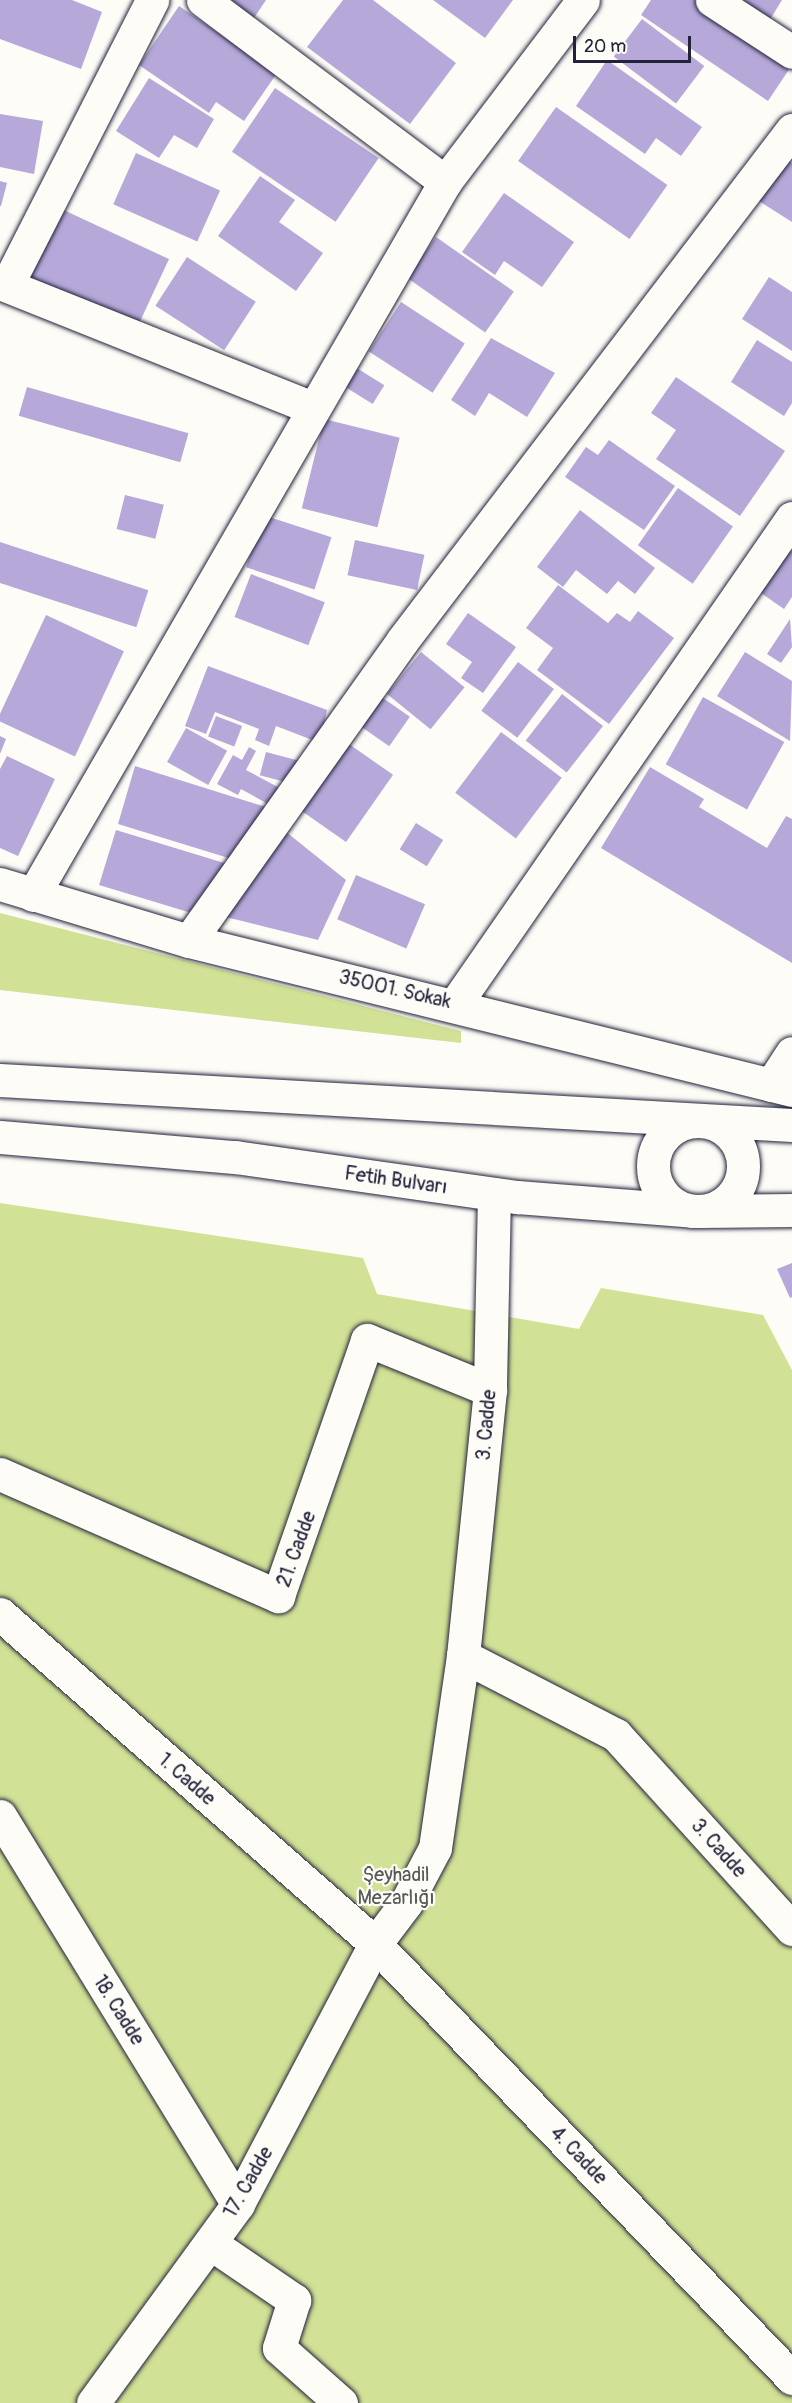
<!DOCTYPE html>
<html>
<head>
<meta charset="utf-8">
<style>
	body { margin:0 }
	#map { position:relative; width:792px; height:2403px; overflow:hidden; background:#fdfcf7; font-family:Pangolin,sans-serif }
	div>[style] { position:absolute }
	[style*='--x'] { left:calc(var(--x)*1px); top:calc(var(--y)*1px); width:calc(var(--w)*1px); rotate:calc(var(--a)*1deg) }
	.green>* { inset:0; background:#d1e195 }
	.building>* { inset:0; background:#b6a9d9; transform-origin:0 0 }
	.roads { filter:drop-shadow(0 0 2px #22223b) drop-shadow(0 0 2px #22223b) }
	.street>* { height:33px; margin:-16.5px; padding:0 16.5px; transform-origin:16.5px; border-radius:16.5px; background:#fdfcf7 }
	.secondary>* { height:33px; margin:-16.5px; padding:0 16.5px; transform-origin:16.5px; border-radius:16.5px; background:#fdfcf7 }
	.secondary>.ring { margin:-16.5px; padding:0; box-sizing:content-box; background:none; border:33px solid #fdfcf7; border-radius:50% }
	span { translate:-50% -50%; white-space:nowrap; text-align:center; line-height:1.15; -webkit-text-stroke:4.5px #fdfcf7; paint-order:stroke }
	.street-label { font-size:20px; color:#22223b }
	.park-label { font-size:20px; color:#575b56 }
	.scale { position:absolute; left:573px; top:36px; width:118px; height:27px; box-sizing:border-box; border:3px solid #22223b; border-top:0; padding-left:8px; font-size:18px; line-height:21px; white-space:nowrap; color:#22223b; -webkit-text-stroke:4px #fdfcf7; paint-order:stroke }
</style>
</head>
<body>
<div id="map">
	<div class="green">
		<div style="clip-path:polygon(0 913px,461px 1031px,461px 1043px,0 990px)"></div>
		<div style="clip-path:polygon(0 1203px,363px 1258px,377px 1294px,579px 1329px,601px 1288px,763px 1315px,792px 1370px,792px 2403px,0 2403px)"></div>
	</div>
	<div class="building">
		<div style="clip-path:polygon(0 0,72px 0,102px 12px,81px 69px,0 39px)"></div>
		<div style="clip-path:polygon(214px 0,266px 0,250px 24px)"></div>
		<div style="clip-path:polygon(343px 0,373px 0,456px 63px,410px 124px,307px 47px)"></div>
		<div style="clip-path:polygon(433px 0,513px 0,485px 38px)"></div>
		<div style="clip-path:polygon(651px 0,702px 0,792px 65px,768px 101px,641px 15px)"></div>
		<div style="clip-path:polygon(724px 0,782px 0,766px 26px)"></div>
		<div style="clip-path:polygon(179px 6px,277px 73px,244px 121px,216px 102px,209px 113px,139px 65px)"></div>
		<div style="left:642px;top:19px;width:78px;height:47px;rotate:37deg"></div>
		<div style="clip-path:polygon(607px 60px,702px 127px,681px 156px,656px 138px,645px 154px,576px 106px)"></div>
		<div style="clip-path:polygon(149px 78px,214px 119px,197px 148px,174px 135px,159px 158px,116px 131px)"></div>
		<div style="left:275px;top:88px;width:125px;height:77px;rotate:34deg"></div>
		<div style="left:556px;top:107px;width:136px;height:66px;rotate:35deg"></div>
		<div style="clip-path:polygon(0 114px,43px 121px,34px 174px,0 167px)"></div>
		<div style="left:136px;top:153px;width:92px;height:56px;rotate:24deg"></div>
		<div style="clip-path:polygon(786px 159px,792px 163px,792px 222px,759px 201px)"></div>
		<div style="clip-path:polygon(260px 176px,295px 200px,279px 222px,323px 253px,296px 291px,218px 236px)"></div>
		<div style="clip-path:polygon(0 181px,7px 183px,1px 206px,0 206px)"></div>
		<div style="clip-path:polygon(504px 193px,574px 242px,542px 287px,504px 261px,495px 275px,462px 252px)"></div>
		<div style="left:53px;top:205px;width:128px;height:77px;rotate:25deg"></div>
		<div style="left:436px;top:237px;width:95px;height:50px;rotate:35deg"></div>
		<div style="left:187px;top:257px;width:82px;height:58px;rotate:33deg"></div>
		<div style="clip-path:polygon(769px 277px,792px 292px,792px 351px,742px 319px)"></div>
		<div style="left:401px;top:302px;width:76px;height:59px;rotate:33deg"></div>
		<div style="clip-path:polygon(491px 338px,555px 373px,527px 417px,489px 393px,475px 416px,451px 400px)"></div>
		<div style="clip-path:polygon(757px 340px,792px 362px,792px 403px,784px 416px,731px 382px)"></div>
		<div style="left:347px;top:362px;width:44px;height:22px;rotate:32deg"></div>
		<div style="clip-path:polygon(676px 377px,785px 451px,740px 516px,656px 459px,676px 430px,651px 413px)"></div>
		<div style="left:27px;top:387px;width:168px;height:30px;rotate:16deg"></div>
		<div style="left:324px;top:419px;width:78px;height:92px;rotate:14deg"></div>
		<div style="clip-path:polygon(609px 440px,675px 486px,644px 530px,565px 477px,586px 447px,598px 455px)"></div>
		<div style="left:678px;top:488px;width:67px;height:70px;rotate:35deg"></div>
		<div style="left:125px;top:495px;width:40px;height:35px;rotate:14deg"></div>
		<div style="clip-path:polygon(580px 510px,655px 568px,635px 594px,618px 581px,607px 594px,576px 570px,563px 587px,537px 567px)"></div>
		<div style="left:263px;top:515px;width:72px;height:55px;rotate:18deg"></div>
		<div style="left:355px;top:540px;width:71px;height:36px;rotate:12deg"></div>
		<div style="left:0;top:542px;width:156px;height:39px;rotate:18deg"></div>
		<div style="clip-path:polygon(780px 543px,792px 551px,792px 597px,784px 609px,751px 586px)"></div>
		<div style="left:251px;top:574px;width:79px;height:46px;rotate:21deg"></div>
		<div style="clip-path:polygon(558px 585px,608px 623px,617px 613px,630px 622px,638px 611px,674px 638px,609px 724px,537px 670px,553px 648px,526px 628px)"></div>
		<div style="clip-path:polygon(468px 613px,516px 647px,483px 693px,461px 678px,472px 662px,446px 644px)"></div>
		<div style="left:46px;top:615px;width:86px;height:116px;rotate:25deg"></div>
		<div style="clip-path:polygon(790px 619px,792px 647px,781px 663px,767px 654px)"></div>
		<div style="left:421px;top:652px;width:56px;height:54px;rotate:39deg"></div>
		<div style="clip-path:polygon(745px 652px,792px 681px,790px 741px,717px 696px)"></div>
		<div style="left:518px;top:662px;width:45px;height:61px;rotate:37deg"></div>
		<div style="clip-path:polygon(208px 666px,327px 710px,320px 743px,276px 726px,269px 746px,255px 740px,259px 729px,215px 712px,206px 734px,185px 726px)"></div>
		<div style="left:373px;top:691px;width:45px;height:36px;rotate:35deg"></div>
		<div style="left:562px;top:694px;width:52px;height:59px;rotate:38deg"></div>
		<div style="left:703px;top:697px;width:93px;height:77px;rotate:29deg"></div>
		<div style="left:216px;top:716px;width:28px;height:22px;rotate:21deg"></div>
		<div style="left:186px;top:728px;width:47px;height:39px;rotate:29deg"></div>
		<div style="left:501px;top:732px;width:76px;height:76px;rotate:37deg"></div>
		<div style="clip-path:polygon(0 736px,6px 739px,0 754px)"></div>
		<div style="left:339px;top:737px;width:66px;height:82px;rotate:35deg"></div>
		<div style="clip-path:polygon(249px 747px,256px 751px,246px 770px,287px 792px,277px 809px,241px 789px,238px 795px,217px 784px,233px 755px,242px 760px)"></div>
		<div style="left:266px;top:752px;width:38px;height:24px;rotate:15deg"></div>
		<div style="clip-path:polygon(7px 756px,55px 779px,18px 856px,0 848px,0 769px)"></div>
		<div style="clip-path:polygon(135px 766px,272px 809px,235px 860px,118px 824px)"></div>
		<div style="clip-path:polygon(650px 767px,704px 799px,699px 807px,767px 848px,786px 816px,792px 819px,792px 963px,601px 848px)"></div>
		<div style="left:416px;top:823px;width:32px;height:31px;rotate:32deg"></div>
		<div style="clip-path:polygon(280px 827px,346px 880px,318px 940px,218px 915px)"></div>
		<div style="clip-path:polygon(116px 830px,234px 866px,198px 915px,99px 885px)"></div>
		<div style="left:356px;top:875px;width:75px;height:48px;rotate:23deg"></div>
		<div style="clip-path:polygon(792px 1263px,792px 1297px,790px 1298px,777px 1269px)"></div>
	</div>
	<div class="roads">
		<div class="street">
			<div style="--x:203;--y:0;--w:303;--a:36.9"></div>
			<div style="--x:712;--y:0;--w:95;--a:33"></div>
			<div style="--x:0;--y:283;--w:337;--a:21.8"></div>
			<div style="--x:7;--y:285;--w:320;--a:-63"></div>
			<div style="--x:33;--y:895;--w:823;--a:-59.98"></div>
			<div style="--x:445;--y:182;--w:228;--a:-52.8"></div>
			<div style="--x:189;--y:941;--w:368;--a:-54.6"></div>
			<div style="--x:402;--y:641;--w:643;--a:-52.65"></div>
			<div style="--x:456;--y:1003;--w:590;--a:-55.29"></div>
			<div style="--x:771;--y:1085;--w:38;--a:-57"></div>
			<div style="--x:494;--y:1194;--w:196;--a:91.2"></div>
			<div style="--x:490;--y:1390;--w:267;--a:95.8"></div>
			<div style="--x:463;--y:1656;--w:194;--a:98.3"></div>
			<div style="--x:435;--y:1848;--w:62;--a:117.8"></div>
			<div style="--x:406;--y:1903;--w:51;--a:127.1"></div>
			<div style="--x:375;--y:1944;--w:602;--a:46.14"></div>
			<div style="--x:0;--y:1474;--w:304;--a:23.7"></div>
			<div style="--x:278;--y:1596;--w:271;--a:-70.8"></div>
			<div style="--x:367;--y:1340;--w:133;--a:22.1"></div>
			<div style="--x:0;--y:1614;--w:500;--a:41.3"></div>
			<div style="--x:375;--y:1944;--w:294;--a:117.8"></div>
			<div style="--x:238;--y:2204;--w:246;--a:126.1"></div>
			<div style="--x:463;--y:1656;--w:172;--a:27.3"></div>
			<div style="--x:616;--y:1735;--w:262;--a:47.8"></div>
			<div style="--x:0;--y:1816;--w:455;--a:58.5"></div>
			<div style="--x:210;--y:2243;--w:102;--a:34.2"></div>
			<div style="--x:294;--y:2300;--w:50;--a:107.4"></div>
			<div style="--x:279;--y:2348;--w:83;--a:41.6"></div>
		</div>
		<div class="secondary">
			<div style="--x:0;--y:884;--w:197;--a:16.8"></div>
			<div style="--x:189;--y:941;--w:621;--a:13.88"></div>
			<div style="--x:0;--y:1080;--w:793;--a:3.25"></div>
			<div class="ring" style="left:653px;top:1121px;width:57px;height:57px"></div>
			<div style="--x:0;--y:1137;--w:236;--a:4.9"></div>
			<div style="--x:235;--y:1157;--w:285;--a:8.1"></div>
			<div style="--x:517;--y:1197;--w:177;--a:4.5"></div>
			<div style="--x:693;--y:1211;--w:99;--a:-0.6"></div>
		</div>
	</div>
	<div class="street-label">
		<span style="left:395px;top:989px;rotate:13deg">35001. Sokak</span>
		<span style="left:396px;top:1180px;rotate:8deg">Fetih Bulvarı</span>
		<span style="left:486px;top:1425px;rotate:-85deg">3. Cadde</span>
		<span style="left:296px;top:1549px;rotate:-70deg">21. Cadde</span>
		<span style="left:187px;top:1779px;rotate:41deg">1. Cadde</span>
		<span style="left:719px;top:1848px;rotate:48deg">3. Cadde</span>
		<span style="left:119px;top:2010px;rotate:58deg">18. Cadde</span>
		<span style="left:579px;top:2155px;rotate:46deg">4. Cadde</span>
		<span style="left:248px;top:2182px;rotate:-60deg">17. Cadde</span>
	</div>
	<div class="park-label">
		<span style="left:396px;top:1886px">Şeyhadil<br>Mezarlığı</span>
	</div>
	<div class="scale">20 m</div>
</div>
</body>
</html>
